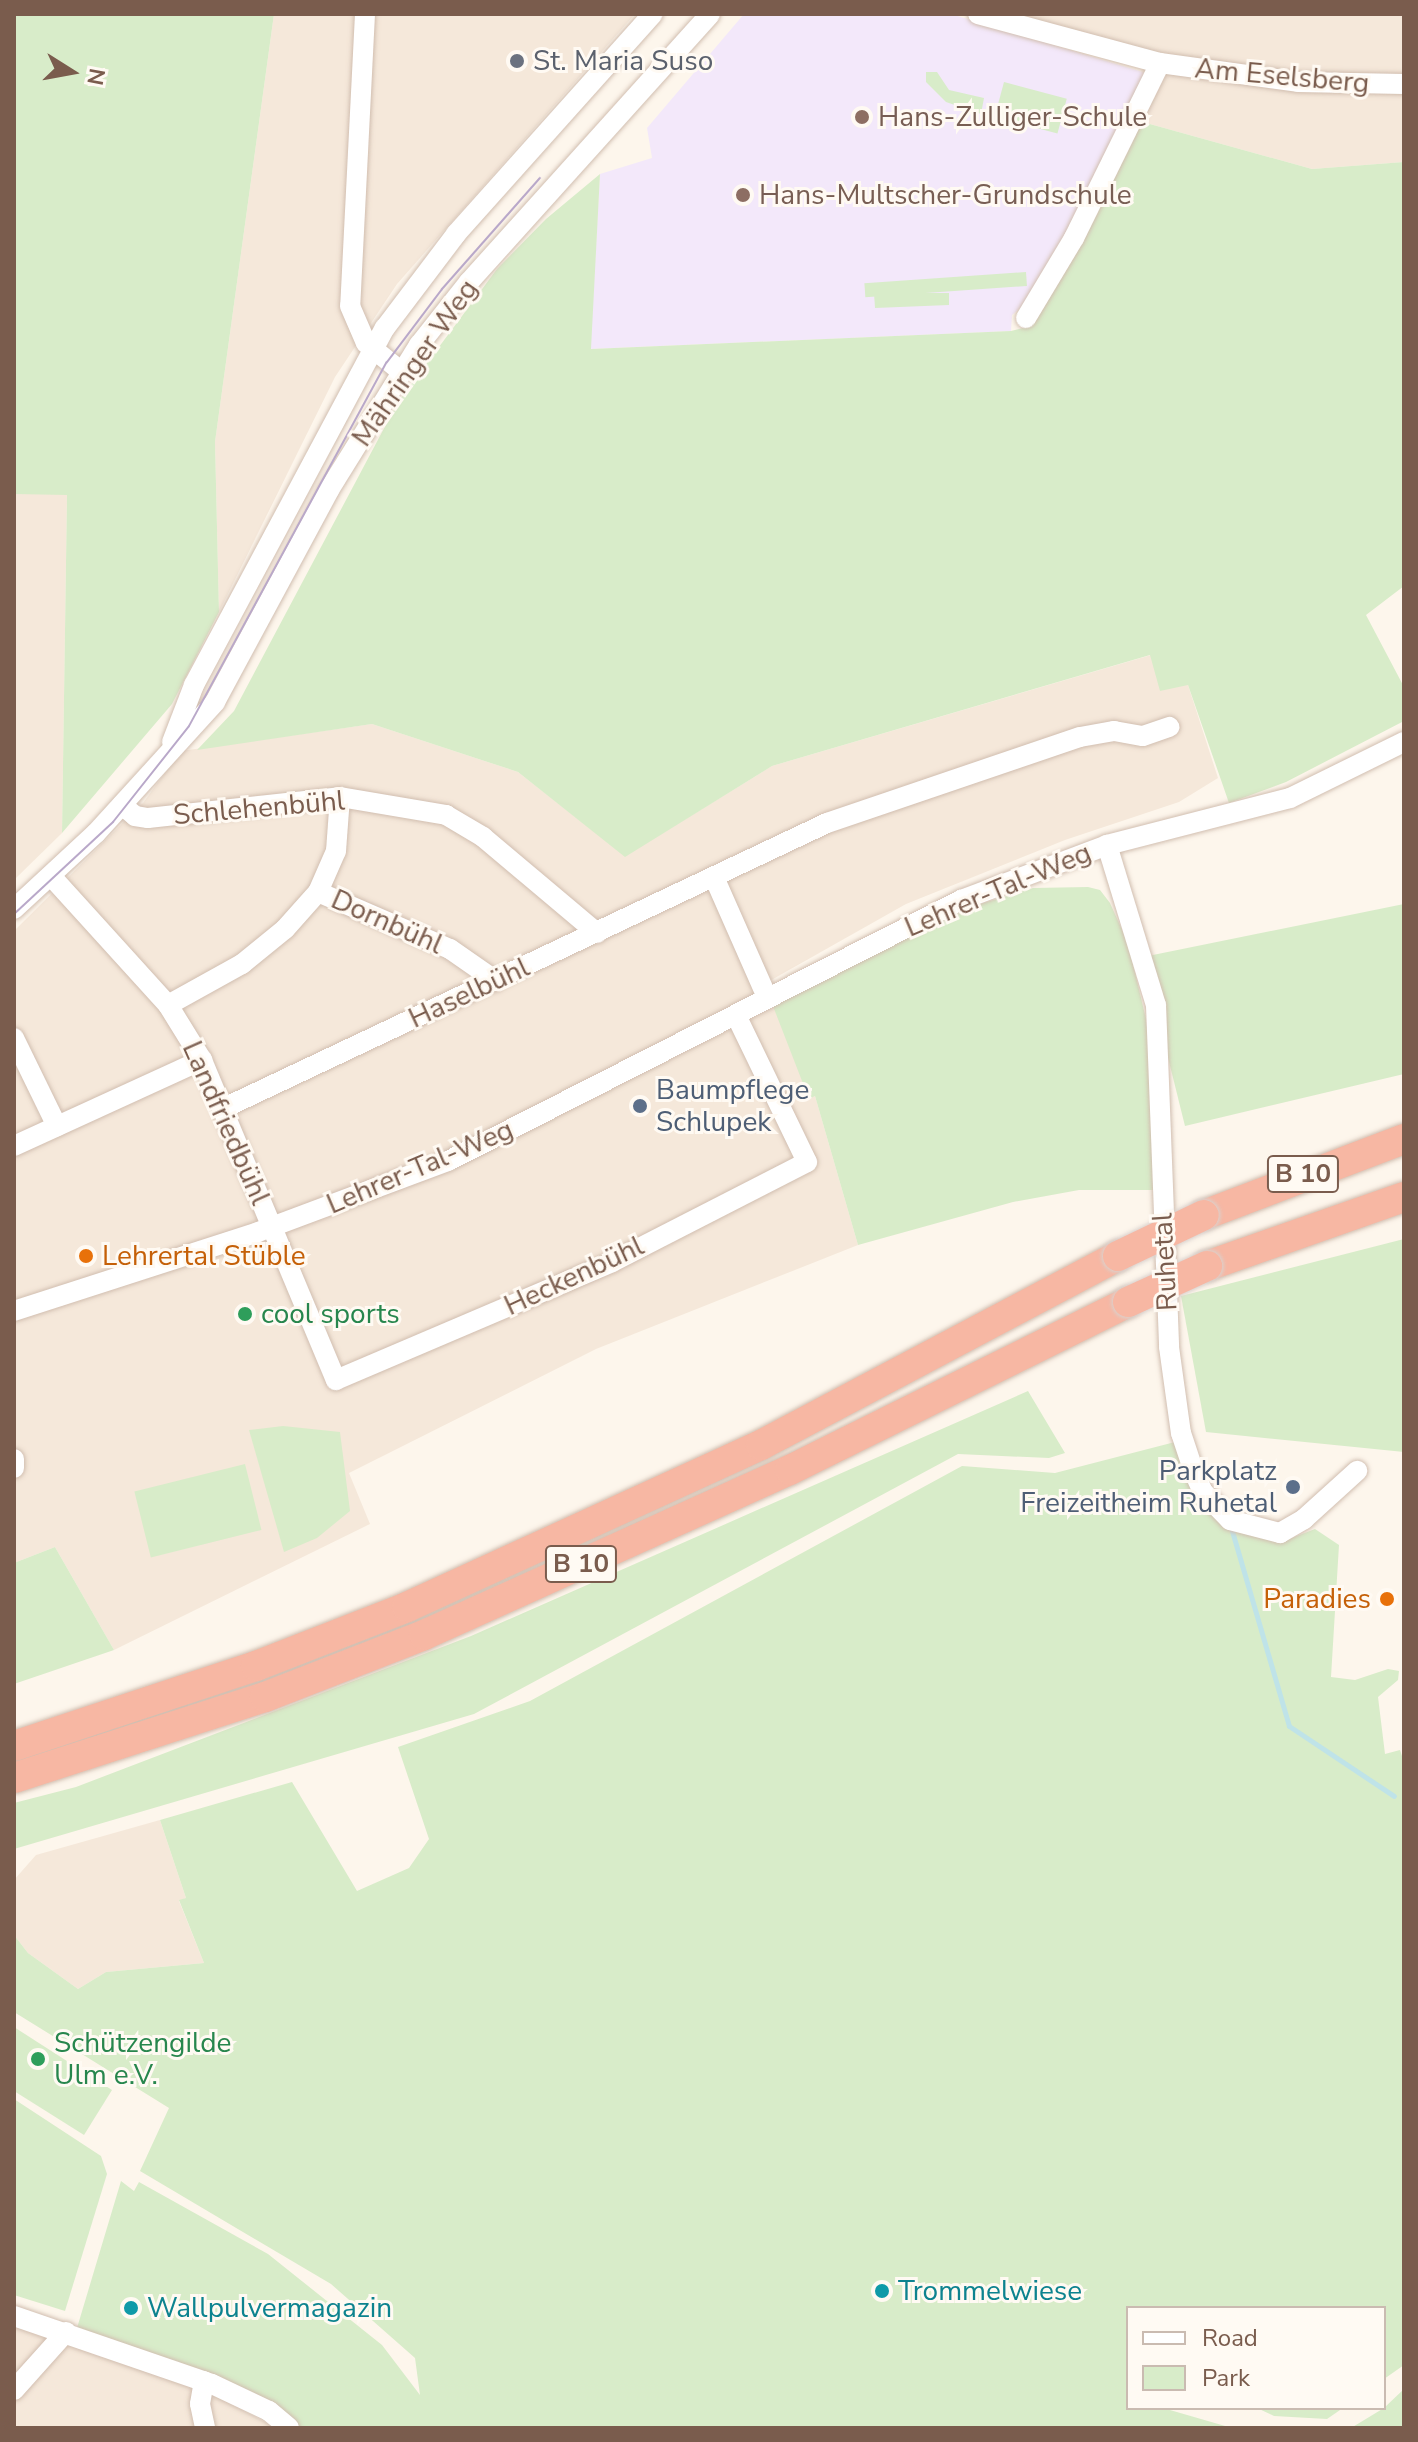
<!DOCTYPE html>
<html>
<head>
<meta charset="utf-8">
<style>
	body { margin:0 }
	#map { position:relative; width:1418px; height:2442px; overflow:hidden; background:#fdf6ec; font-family:"Nunito Sans",sans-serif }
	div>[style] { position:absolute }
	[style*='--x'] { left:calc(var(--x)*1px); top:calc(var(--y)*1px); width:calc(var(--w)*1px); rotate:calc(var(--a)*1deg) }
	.residential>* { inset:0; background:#f5e8da }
	.education>* { inset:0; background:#f3e8fa }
	.green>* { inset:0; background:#d8ecc9; transform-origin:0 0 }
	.stream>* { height:5px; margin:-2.5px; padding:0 2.5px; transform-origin:2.5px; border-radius:2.5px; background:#bfe3e8 }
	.roads { filter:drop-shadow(0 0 2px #d1beb0) drop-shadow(0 0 2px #d1beb0) }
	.minor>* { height:20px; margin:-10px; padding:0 10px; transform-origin:10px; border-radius:10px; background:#fff }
	.highway>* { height:30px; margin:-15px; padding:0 15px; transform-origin:15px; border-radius:15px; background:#f7b7a3 }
	.tram>* { height:2px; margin:-1px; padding:0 1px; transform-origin:1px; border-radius:1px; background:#b9a8c9 }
	.bridges { filter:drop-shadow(0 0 2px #dad1cd) drop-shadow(0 0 2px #dad1cd) }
	.highway-bridge>* { height:30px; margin:-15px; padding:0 15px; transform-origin:15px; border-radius:15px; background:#f7b7a3 }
	.dots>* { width:22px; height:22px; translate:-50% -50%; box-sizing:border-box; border:4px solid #fffaf3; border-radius:50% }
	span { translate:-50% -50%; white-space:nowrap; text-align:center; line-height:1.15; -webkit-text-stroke:6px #fffaf3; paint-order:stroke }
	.shield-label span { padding:2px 6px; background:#fffaf3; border:2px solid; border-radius:6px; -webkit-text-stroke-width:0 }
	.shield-label { font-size:26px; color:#7a5c4d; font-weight:700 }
	.worship-label { font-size:28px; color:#5b616d }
	.left { translate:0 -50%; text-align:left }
	.street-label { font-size:28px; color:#7a5c4d }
	.education-label { font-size:28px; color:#785e54 }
	.service-label { font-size:28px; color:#4e5e75 }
	.right { translate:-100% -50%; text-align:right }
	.food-label { font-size:28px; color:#c56008 }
	.leisure-label { font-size:28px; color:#27864d }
	.culture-label { font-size:28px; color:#0d838f }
	.frame { position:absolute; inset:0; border:16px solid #7a5c4d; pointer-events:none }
	.legend { position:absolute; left:1126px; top:2306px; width:260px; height:104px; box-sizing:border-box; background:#fffaf3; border:2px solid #cabbb1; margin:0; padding:10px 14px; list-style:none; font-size:24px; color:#7a5c4d }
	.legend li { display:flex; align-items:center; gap:16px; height:40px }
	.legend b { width:40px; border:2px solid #cabbb1 }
	.north { position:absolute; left:32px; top:32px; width:80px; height:80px; -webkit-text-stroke:6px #fffaf3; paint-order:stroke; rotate:101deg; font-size:22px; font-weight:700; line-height:32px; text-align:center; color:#7a5c4d }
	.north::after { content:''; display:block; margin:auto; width:28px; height:36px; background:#7a5c4d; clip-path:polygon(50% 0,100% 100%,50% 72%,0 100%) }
</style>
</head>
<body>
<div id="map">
	<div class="residential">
		<div style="clip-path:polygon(274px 14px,635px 14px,397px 284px,335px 377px,219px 612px,215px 442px)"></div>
		<div style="clip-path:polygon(1002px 14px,1404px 14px,1404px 162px,1312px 169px,1139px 121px,1168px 59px)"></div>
		<div style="clip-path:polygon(14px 494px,67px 494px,62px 833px,14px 880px)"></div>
		<div style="clip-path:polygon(1151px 655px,1188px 685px,1218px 778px,1179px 802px,1065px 840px,906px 904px,766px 983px,809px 1098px,815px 1096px,858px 1245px,596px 1349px,349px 1473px,370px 1524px,114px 1650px,55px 1547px,14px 1563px,14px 931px,143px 803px,181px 751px,372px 724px,518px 772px,625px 856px,772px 766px)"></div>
		<div style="clip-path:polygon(160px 1820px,186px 1898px,179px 1901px,204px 1963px,106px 1972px,78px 1989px,28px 1953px,14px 1935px,14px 1880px,36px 1855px)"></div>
		<div style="clip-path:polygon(14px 2325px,209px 2392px,276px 2428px,14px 2428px)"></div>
	</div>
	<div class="education">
		<div style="clip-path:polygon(744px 14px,951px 14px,1146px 73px,1038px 293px,1012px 315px,1011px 331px,590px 349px,600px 174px,652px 158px,647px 128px)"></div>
	</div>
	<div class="green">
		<div style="clip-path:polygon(14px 14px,274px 14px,215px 442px,219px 612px,172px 704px,62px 833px,67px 495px,14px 494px)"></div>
		<div style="clip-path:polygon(926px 72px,937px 72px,949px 90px,984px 98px,981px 114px,946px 102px,926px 82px)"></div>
		<div style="left:1004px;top:82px;width:65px;height:36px;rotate:15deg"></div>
		<div style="clip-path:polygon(1139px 121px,1312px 169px,1404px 162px,1404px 586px,1366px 615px,1404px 687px,1404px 721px,1286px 782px,1229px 803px,1188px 685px,1160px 691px,1150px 655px,772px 766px,625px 857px,518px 772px,372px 724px,197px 750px,234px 711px,398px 402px,497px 269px,546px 219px,600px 174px,591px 349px,1011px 331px,1031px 326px)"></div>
		<div style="left:1026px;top:272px;width:14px;height:162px;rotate:86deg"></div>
		<div style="clip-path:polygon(874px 293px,949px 293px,949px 305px,875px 308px)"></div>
		<div style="clip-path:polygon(1088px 887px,1100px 890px,1110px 903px,1128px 943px,1146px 1019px,1153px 1074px,1153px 1190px,1079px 1190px,1013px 1202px,858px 1245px,815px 1096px,809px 1099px,771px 1001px,967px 908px,1033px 888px)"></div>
		<div style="clip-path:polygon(1404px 904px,1404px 1074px,1185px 1126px,1143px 957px)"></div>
		<div style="clip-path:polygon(1404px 1239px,1404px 1452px,1206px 1432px,1181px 1296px)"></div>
		<div style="clip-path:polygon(1028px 1391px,1065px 1453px,1049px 1458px,958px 1454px,474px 1714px,14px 1849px,14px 1803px,76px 1787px,471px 1636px)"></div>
		<div style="clip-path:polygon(283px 1426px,340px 1432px,350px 1511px,317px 1538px,284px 1552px,249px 1430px)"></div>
		<div style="clip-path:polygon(1175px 1442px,1225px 1527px,1281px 1542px,1315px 1529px,1339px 1545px,1331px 1677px,1355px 1680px,1388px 1669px,1399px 1671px,1398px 1680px,1378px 1697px,1385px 1754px,1400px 1750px,1404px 1762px,1404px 2365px,1384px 2379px,1384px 2308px,1128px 2308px,1128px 2408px,1163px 2408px,1232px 2428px,302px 2428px,272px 2405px,77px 2328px,121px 2181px,134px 2191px,139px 2182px,268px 2254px,382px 2345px,420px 2395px,415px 2358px,331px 2284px,140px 2171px,169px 2108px,14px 2012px,14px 1935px,28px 1953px,78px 1989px,106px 1972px,204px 1963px,179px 1900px,186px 1898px,160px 1820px,292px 1782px,357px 1891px,409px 1868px,429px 1839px,398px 1747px,530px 1701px,962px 1466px,1055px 1473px)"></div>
		<div style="left:245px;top:1464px;width:68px;height:114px;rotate:76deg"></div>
		<div style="clip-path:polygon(55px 1547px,114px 1650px,14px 1684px,14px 1563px)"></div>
		<div style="clip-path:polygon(14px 2027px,112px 2090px,84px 2135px,14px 2091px)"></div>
		<div style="clip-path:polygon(14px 2099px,101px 2156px,107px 2174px,65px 2311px,14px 2295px)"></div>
		<div style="clip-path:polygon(1404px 2389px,1404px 2428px,1351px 2428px,1384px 2408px)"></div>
		<div style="clip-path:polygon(1257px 2408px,1343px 2408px,1327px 2419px,1274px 2416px)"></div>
	</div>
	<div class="stream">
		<div style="--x:1232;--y:1531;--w:203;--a:73.7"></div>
		<div style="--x:1289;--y:1726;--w:126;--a:33.7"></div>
	</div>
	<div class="roads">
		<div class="minor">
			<div style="--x:365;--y:14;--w:292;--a:92.9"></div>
			<div style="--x:350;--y:306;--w:40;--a:66.6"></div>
			<div style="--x:366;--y:343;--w:46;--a:38.9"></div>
			<div style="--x:978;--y:14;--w:188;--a:15.1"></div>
			<div style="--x:1160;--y:63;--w:139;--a:7.8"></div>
			<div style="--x:1298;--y:82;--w:106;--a:1.1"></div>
			<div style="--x:1026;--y:318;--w:93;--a:-59"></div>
			<div style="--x:1074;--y:238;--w:195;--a:-63.8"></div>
			<div style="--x:172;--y:742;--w:61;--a:-68.9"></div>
			<div style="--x:194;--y:685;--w:405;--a:-61.9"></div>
			<div style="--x:385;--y:328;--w:118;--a:-52.9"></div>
			<div style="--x:456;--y:234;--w:295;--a:-48.2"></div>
			<div style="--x:122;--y:805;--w:17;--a:40"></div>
			<div style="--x:135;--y:816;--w:13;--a:9"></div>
			<div style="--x:148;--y:818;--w:193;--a:-6.2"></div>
			<div style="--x:340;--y:797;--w:108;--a:9.6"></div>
			<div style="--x:446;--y:815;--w:43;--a:30.7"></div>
			<div style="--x:483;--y:837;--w:149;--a:40.1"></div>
			<div style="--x:1107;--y:845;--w:167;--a:73"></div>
			<div style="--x:1156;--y:1005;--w:342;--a:87.8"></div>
			<div style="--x:1169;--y:1347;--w:87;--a:82.1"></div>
			<div style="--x:1181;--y:1433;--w:41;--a:71.6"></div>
			<div style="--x:1194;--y:1472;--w:22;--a:66"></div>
			<div style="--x:1203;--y:1492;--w:39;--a:46"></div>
			<div style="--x:1230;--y:1520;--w:52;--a:14.6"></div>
			<div style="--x:1280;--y:1533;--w:28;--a:-30"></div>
			<div style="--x:1304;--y:1519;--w:72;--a:-42.2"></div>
			<div style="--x:51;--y:876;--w:174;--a:47.8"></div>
			<div style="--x:168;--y:1005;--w:65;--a:58.3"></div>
			<div style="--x:202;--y:1060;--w:347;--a:67.3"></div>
			<div style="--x:336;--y:1380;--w:300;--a:-23.1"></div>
			<div style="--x:612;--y:1262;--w:219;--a:-27.1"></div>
			<div style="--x:807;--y:1162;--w:161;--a:-115.8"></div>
			<div style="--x:714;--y:877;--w:131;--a:66.2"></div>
			<div style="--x:318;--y:892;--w:144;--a:23.4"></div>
			<div style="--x:450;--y:949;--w:56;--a:34.8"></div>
			<div style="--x:14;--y:909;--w:112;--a:-42.8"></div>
			<div style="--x:96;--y:833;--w:177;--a:-47.7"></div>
			<div style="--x:215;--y:702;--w:241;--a:-61.7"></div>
			<div style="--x:329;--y:490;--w:171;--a:-58.2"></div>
			<div style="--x:419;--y:345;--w:80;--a:-51.6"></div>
			<div style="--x:469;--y:282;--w:360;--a:-48"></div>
			<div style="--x:168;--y:1005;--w:85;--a:-29"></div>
			<div style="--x:242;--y:964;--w:55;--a:-39.1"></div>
			<div style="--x:285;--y:929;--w:50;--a:-48.3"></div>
			<div style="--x:318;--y:892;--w:45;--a:-66.3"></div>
			<div style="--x:336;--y:851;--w:54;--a:-85.8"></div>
			<div style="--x:14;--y:1038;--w:98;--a:64"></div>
			<div style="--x:224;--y:1108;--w:667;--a:-25.3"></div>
			<div style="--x:827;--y:823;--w:267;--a:-18.8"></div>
			<div style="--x:1080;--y:737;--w:35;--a:-10"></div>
			<div style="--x:1114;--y:731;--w:29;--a:10"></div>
			<div style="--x:1143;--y:736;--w:28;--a:-19"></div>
			<div style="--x:14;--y:1146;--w:207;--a:-24.6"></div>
			<div style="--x:14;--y:1311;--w:256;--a:-17.9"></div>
			<div style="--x:258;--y:1232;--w:203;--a:-20.5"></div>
			<div style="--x:448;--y:1161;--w:576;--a:-26.97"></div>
			<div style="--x:961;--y:900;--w:156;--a:-20.6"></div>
			<div style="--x:1107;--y:845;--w:189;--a:-14.4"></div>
			<div style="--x:1290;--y:798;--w:127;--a:-26.2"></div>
			<div style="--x:14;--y:1459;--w:9;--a:90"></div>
			<div style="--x:14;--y:2316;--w:209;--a:19"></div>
			<div style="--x:212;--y:2384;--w:63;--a:25.3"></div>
			<div style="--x:269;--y:2411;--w:26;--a:40"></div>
			<div style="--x:204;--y:2381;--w:23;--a:100"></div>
			<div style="--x:200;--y:2404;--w:25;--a:78"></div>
			<div style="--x:14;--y:2390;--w:78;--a:-48.1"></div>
		</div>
		<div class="highway">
			<div style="--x:1204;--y:1215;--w:214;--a:-20.8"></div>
			<div style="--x:1207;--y:1266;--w:209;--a:-19.3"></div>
			<div style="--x:14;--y:1746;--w:255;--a:-18.3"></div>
			<div style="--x:256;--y:1666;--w:162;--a:-21.3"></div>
			<div style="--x:407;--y:1607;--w:389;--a:-24.6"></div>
			<div style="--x:761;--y:1445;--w:404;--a:-27.9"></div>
			<div style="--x:14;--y:1778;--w:264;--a:-17.9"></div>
			<div style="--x:265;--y:1697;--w:171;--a:-21.3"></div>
			<div style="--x:424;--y:1635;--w:401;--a:-24.3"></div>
			<div style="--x:790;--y:1470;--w:377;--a:-26.4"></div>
		</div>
	</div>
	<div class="tram">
		<div style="--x:14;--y:914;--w:135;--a:-42.9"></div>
		<div style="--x:113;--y:822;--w:122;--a:-51.6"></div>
		<div style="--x:189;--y:726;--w:414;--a:-61.5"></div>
		<div style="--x:387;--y:362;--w:91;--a:-53"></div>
		<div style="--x:442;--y:289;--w:148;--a:-48.6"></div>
	</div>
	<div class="bridges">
		<div class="highway-bridge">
			<div style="--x:1118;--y:1256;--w:95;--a:-25.5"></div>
			<div style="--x:1128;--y:1302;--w:87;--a:-24.5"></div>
		</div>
	</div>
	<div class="dots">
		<div style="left:517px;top:61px;background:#6b7280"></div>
		<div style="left:862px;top:117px;background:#8d6e63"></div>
		<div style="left:743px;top:195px;background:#8d6e63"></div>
		<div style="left:640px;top:1106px;background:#5c6f8a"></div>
		<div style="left:86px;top:1256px;background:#e8710a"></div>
		<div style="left:245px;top:1314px;background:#2e9e5b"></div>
		<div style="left:1293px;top:1487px;background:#5c6f8a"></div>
		<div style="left:1387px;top:1599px;background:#e8710a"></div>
		<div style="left:38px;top:2059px;background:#2e9e5b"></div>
		<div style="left:882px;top:2291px;background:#0f9aa8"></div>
		<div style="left:131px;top:2308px;background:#0f9aa8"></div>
	</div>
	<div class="shield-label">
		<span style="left:1303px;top:1174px">B 10</span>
		<span style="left:581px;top:1564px">B 10</span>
	</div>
	<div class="worship-label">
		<span class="left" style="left:533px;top:61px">St. Maria Suso</span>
	</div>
	<div class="street-label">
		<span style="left:1282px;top:76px;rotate:5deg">Am Eselsberg</span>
		<span style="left:415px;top:363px;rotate:-55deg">Mähringer Weg</span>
		<span style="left:259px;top:808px;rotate:-5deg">Schlehenbühl</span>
		<span style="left:998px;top:890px;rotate:-23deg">Lehrer-Tal-Weg</span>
		<span style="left:387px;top:922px;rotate:24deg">Dornbühl</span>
		<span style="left:469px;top:993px;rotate:-25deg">Haselbühl</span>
		<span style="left:226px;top:1123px;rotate:66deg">Landfriedbühl</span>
		<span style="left:420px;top:1167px;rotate:-23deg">Lehrer-Tal-Weg</span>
		<span style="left:1165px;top:1262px;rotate:-93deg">Ruhetal</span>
		<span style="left:574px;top:1276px;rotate:-25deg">Heckenbühl</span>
	</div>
	<div class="education-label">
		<span class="left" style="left:878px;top:117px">Hans-Zulliger-Schule</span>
		<span class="left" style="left:759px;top:195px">Hans-Multscher-Grundschule</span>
	</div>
	<div class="service-label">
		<span class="left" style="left:656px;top:1106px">Baumpflege<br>Schlupek</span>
		<span class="right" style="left:1277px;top:1487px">Parkplatz<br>Freizeitheim Ruhetal</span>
	</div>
	<div class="food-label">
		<span class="left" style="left:102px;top:1256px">Lehrertal Stüble</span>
		<span class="right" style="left:1371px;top:1599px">Paradies</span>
	</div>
	<div class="leisure-label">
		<span class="left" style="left:261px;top:1314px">cool sports</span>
		<span class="left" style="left:54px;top:2059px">Schützengilde<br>Ulm e.V.</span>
	</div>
	<div class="culture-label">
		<span class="left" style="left:898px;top:2291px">Trommelwiese</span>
		<span class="left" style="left:147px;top:2308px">Wallpulvermagazin</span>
	</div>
	<div class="frame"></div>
	<ul class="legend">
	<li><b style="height:10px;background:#fff"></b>Road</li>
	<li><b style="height:22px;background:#d8ecc9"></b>Park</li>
	</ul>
	<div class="north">N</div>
</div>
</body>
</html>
